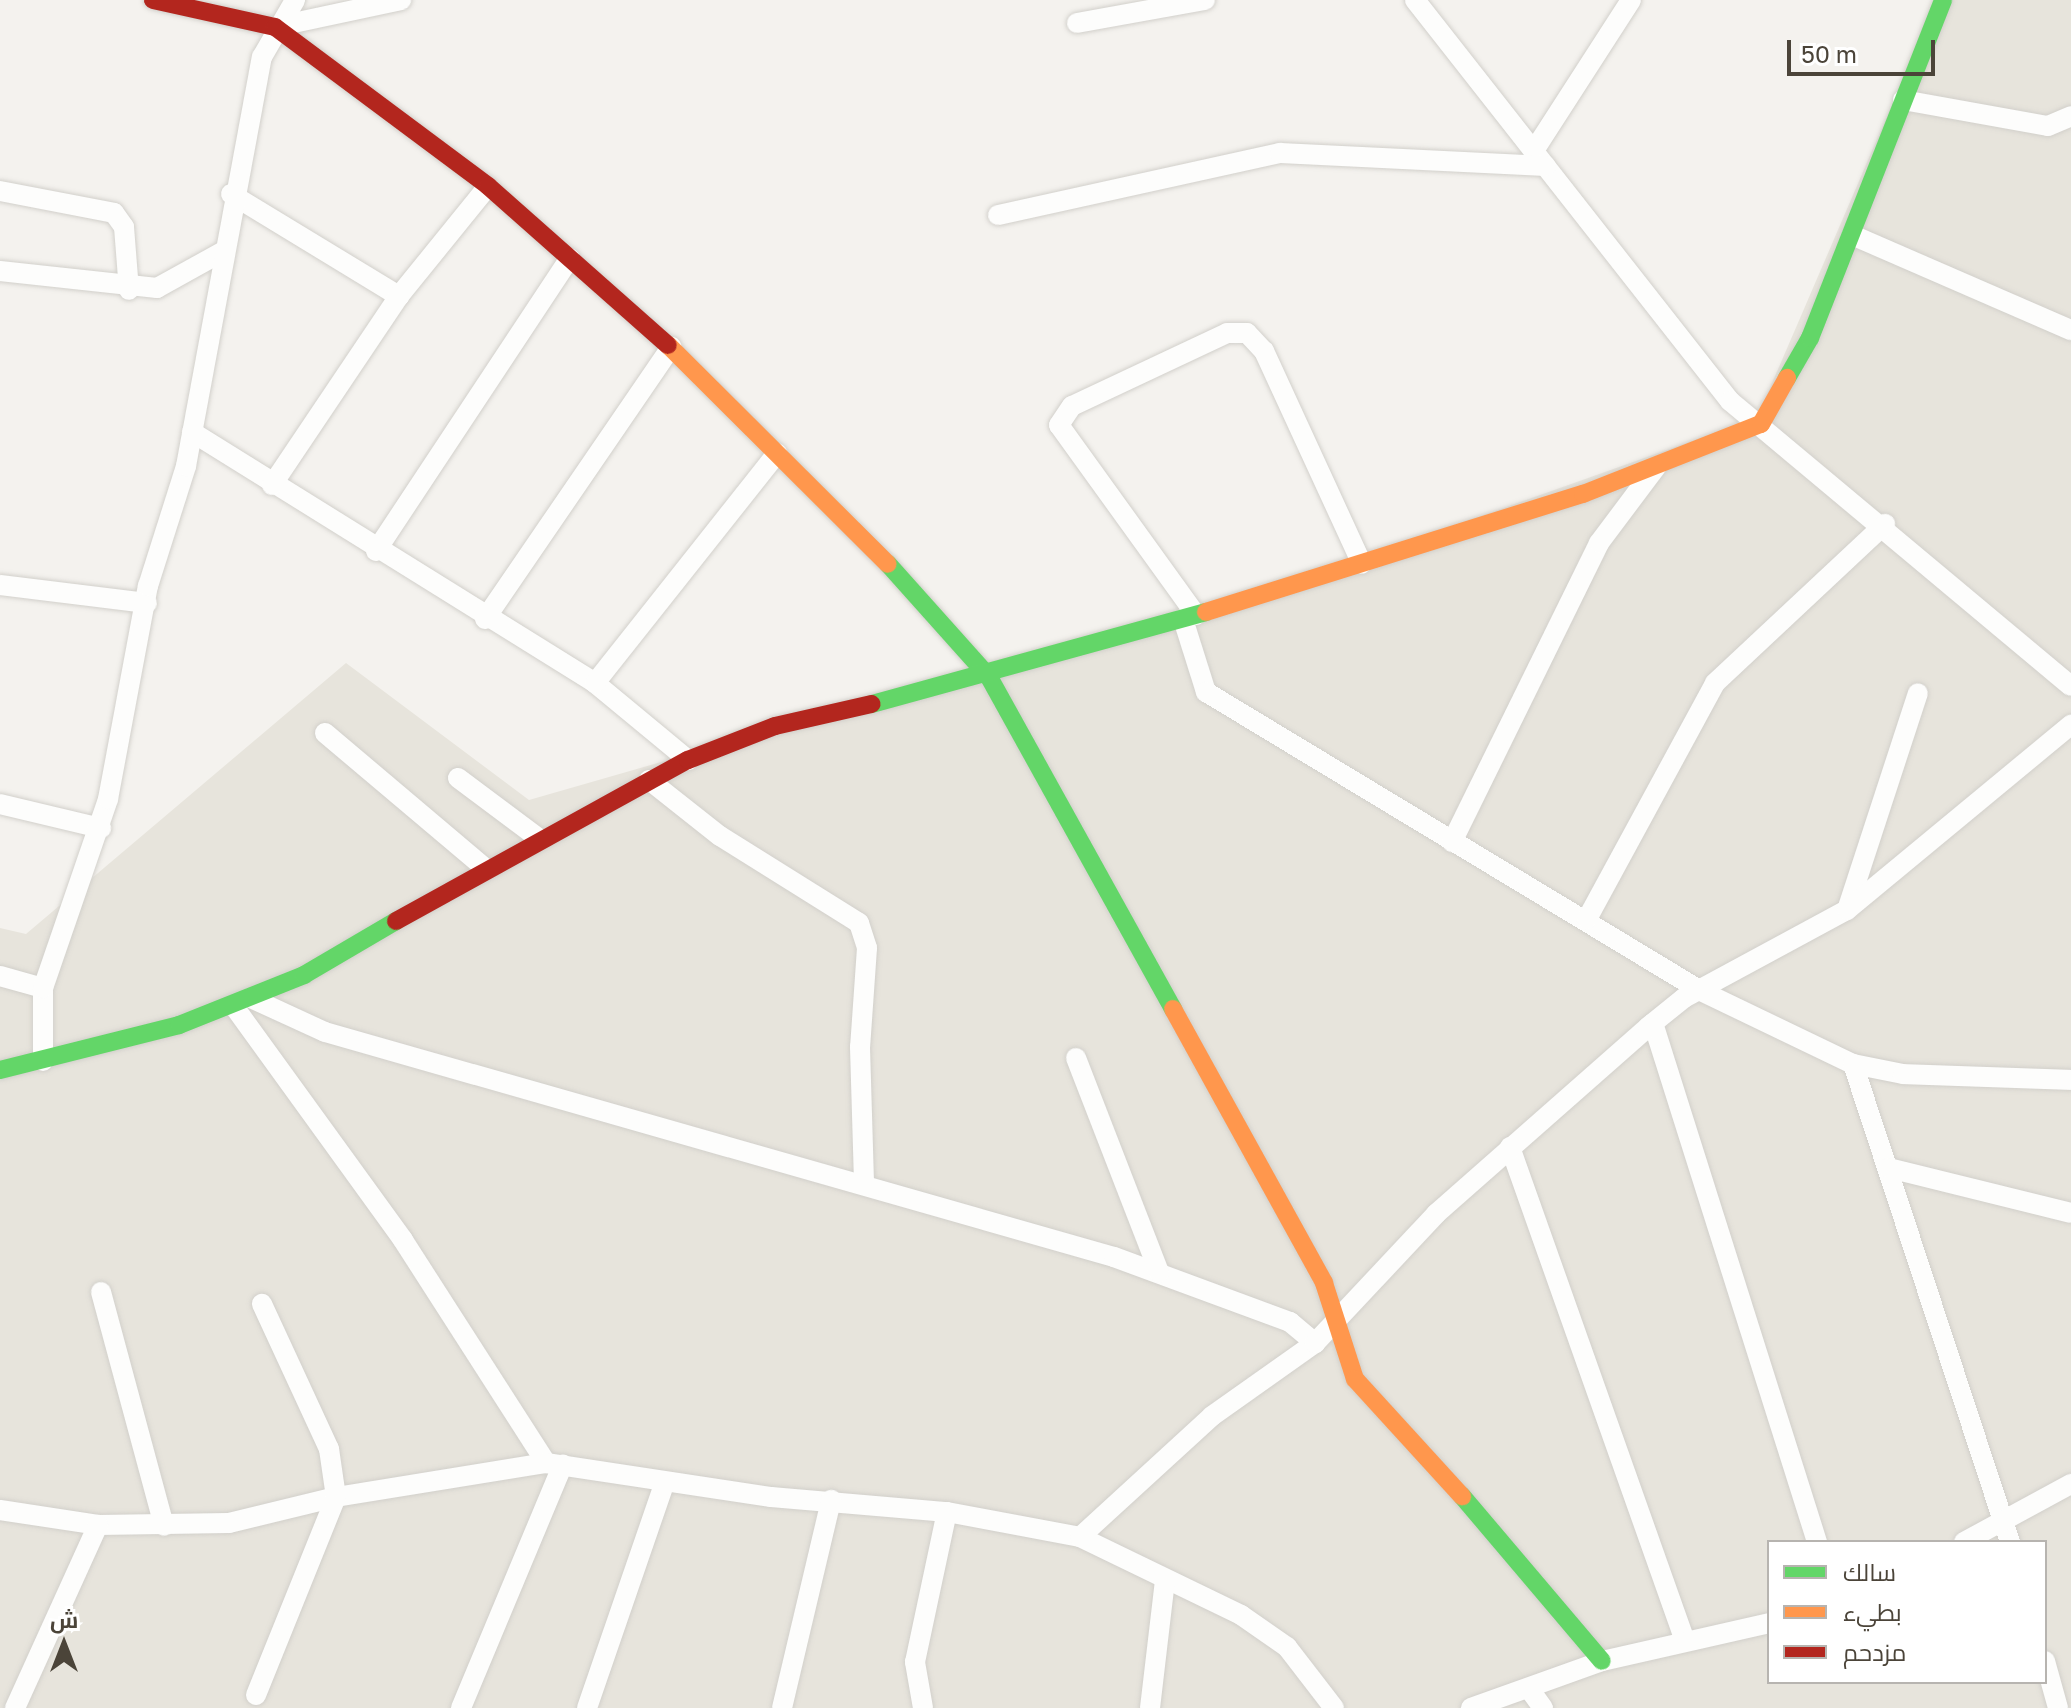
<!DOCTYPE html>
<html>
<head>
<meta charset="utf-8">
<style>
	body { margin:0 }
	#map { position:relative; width:2071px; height:1708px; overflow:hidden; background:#f4f2ee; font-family:"Golos Text",Cairo,sans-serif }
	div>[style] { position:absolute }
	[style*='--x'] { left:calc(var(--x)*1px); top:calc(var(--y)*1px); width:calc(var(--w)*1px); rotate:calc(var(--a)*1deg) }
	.residential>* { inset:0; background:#e7e4dc }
	.roads { filter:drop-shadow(0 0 2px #d2d0cb) drop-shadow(0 0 2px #d2d0cb) }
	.street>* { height:20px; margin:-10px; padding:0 10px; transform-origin:10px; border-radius:10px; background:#fdfdfc }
	.fast>* { height:18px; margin:-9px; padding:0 9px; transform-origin:9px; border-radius:9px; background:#63d668 }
	.slow>* { height:18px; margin:-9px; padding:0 9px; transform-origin:9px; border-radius:9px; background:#ff974d }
	.jam>* { height:18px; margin:-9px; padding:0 9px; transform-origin:9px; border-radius:9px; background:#b3261e }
	span { translate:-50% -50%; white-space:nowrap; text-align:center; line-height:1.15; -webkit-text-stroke:6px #fff; paint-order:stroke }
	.legend { position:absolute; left:1767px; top:1540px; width:280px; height:144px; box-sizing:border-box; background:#fff; border:2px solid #b7b4b0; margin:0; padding:10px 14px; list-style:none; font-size:24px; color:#4b4439 }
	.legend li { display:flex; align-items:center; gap:16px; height:40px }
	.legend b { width:40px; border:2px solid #b7b4b0 }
	.north { position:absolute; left:24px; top:1604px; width:80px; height:80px; -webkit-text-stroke:6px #fff; paint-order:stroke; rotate:0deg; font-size:22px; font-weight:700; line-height:32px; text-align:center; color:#4b4439 }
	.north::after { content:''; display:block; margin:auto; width:28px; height:36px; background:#4b4439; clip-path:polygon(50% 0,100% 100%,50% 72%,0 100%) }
	.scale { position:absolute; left:1787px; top:40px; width:148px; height:36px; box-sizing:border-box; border:4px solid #4b4439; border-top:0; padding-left:10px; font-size:24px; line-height:28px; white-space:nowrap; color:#4b4439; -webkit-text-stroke:6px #fff; paint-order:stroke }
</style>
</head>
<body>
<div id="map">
	<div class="residential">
		<div style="clip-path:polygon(evenodd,1937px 0,2071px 0,2071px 1708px,0 1708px,0 928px,26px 934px,346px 663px,529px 800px,1329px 570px,1757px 418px,1937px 0,1769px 1542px,2045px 1542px,2045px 1682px,1769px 1682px,1769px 1542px)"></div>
	</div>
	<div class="roads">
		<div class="street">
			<div style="--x:1415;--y:0;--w:510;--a:51.85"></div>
			<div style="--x:1730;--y:401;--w:444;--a:39.9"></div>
			<div style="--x:1077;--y:23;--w:130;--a:-10.2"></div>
			<div style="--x:275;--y:27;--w:129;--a:-12.1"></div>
			<div style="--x:1903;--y:100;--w:147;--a:10.2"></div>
			<div style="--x:2048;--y:126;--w:25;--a:-23"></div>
			<div style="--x:1535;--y:149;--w:177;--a:-57.2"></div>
			<div style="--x:0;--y:191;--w:116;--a:10.9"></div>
			<div style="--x:114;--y:213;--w:17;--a:54"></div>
			<div style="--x:124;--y:227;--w:63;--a:85.5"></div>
			<div style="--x:231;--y:194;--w:197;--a:31.3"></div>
			<div style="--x:998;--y:215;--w:289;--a:-12.4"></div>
			<div style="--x:1280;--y:153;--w:266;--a:2.8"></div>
			<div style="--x:1852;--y:235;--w:239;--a:23.5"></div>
			<div style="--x:0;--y:271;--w:158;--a:6.2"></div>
			<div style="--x:157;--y:288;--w:74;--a:-29"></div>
			<div style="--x:192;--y:432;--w:475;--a:31.9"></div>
			<div style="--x:595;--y:683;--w:121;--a:39.6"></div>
			<div style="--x:272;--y:485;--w:228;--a:-56.1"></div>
			<div style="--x:399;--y:296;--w:141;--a:-51"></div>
			<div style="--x:376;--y:551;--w:351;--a:-56.5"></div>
			<div style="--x:0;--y:585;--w:148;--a:7"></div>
			<div style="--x:1196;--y:615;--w:234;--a:-125.8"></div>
			<div style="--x:1059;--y:425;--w:23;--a:-56"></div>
			<div style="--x:1072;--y:406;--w:171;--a:-25.2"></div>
			<div style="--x:1227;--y:333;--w:20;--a:0"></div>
			<div style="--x:1247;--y:333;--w:25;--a:47"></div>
			<div style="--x:1264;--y:351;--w:234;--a:65.3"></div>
			<div style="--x:485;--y:619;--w:330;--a:-55.6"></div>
			<div style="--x:1183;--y:619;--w:77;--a:72.5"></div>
			<div style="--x:1206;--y:692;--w:578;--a:31.13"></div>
			<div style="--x:1701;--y:991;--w:169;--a:25.7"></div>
			<div style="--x:1853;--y:1064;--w:51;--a:11.3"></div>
			<div style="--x:1903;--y:1074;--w:168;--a:2"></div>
			<div style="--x:595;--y:683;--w:293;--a:-51.6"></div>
			<div style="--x:325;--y:733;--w:211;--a:40.2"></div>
			<div style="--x:458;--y:778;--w:99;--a:36.8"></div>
			<div style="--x:649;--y:780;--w:90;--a:38.3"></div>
			<div style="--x:720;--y:836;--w:164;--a:32"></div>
			<div style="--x:859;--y:923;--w:26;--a:72"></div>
			<div style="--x:867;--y:948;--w:99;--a:94"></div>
			<div style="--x:860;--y:1047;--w:134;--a:88.3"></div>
			<div style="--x:0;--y:804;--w:104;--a:13.4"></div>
			<div style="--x:1452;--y:842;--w:333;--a:-63.8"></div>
			<div style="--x:1599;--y:543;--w:95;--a:-53.1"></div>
			<div style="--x:1847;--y:910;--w:228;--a:-71.9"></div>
			<div style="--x:1587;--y:919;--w:268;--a:-61.5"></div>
			<div style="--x:1715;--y:683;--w:233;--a:-43.1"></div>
			<div style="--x:0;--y:976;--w:45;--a:15.6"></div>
			<div style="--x:43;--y:988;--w:73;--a:90"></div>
			<div style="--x:43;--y:988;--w:200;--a:-71"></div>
			<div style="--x:108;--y:799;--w:217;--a:-79.4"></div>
			<div style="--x:148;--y:586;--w:126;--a:-72.4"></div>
			<div style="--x:186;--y:466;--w:416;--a:-79.5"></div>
			<div style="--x:262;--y:57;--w:66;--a:-59.9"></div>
			<div style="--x:251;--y:998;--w:81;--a:24.7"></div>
			<div style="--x:325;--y:1032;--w:820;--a:15.92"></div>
			<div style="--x:1114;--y:1257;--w:188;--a:20.3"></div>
			<div style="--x:1290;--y:1322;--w:33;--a:40"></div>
			<div style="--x:233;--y:1005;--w:290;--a:54.1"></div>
			<div style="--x:403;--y:1240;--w:265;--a:57.3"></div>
			<div style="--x:1653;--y:1023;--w:544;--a:72.46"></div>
			<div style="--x:1076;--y:1058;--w:230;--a:68.8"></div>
			<div style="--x:1853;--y:1064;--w:503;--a:71.82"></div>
			<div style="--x:1510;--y:1147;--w:521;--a:70.49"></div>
			<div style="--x:1889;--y:1168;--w:187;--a:13.9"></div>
			<div style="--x:101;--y:1292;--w:242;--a:74.9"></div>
			<div style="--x:0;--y:1510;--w:99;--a:8.7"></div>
			<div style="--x:98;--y:1525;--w:131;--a:-0.9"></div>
			<div style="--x:229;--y:1523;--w:110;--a:-13.7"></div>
			<div style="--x:336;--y:1497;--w:213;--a:-9.2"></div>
			<div style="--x:546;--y:1463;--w:228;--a:8.6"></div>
			<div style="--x:771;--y:1497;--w:177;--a:4.9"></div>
			<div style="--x:947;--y:1512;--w:135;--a:10.6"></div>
			<div style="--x:1080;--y:1537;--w:179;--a:25.8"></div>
			<div style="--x:1241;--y:1615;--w:56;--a:34.8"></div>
			<div style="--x:1287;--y:1647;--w:77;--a:52.4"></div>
			<div style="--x:1080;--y:1537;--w:179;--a:-42.5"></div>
			<div style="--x:1212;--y:1416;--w:126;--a:-35.3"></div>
			<div style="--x:1315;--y:1343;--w:177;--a:-46.8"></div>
			<div style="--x:1436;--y:1214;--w:283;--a:-41.4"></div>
			<div style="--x:1648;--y:1027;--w:46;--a:-38.9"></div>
			<div style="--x:1684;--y:998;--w:185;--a:-28.4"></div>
			<div style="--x:1847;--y:910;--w:291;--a:-39.6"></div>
			<div style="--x:1964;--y:1542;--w:122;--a:-28.5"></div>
			<div style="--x:2045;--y:1661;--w:49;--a:74.5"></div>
			<div style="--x:1530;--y:1690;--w:22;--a:54"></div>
			<div style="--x:256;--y:1695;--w:214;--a:-68"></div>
			<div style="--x:336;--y:1497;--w:49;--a:-98.3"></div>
			<div style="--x:329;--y:1449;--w:160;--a:-114.8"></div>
			<div style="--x:15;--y:1708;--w:201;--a:-65.6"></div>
			<div style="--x:461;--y:1708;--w:264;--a:-67.3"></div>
			<div style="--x:587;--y:1708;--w:239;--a:-71"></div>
			<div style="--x:782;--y:1708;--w:214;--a:-76.7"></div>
			<div style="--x:923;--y:1708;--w:47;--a:-99.9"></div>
			<div style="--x:915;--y:1662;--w:153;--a:-78"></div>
			<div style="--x:1150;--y:1708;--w:128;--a:-83.3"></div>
			<div style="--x:1471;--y:1708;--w:139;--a:-19.7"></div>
			<div style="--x:1602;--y:1661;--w:171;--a:-12.8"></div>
		</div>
		<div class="fast">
			<div style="--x:1787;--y:378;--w:46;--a:-60.1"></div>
			<div style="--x:1810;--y:338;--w:363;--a:-68.5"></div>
			<div style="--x:888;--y:564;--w:152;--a:48.2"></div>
			<div style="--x:989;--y:677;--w:380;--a:61"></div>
			<div style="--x:872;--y:704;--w:346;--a:-15.4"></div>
			<div style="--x:0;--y:1070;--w:185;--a:-14.1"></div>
			<div style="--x:179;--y:1025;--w:135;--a:-21.8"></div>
			<div style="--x:304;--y:975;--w:107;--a:-30.4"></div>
			<div style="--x:1462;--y:1496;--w:216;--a:49.7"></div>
		</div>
		<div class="slow">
			<div style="--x:668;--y:345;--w:310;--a:44.9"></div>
			<div style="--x:1206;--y:612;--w:395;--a:-17.4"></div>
			<div style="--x:1583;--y:494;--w:191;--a:-21.5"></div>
			<div style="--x:1761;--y:424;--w:53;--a:-60.5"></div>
			<div style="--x:1173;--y:1009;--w:313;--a:61.1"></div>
			<div style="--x:1324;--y:1283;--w:101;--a:72.1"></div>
			<div style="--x:1355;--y:1379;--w:159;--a:47.6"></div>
		</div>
		<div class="jam">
			<div style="--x:153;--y:0;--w:125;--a:12.5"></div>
			<div style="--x:275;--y:27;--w:266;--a:36.7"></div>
			<div style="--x:488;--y:186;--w:240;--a:41.5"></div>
			<div style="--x:396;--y:921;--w:333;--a:-28.9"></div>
			<div style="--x:688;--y:760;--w:93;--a:-21.3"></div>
			<div style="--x:775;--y:726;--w:99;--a:-12.8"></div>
		</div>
	</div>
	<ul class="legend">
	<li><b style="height:10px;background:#63d668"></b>سالك</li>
	<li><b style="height:10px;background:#ff974d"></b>بطيء</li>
	<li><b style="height:10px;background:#b3261e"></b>مزدحم</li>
	</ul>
	<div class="north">ش</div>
	<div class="scale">50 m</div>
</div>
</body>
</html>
